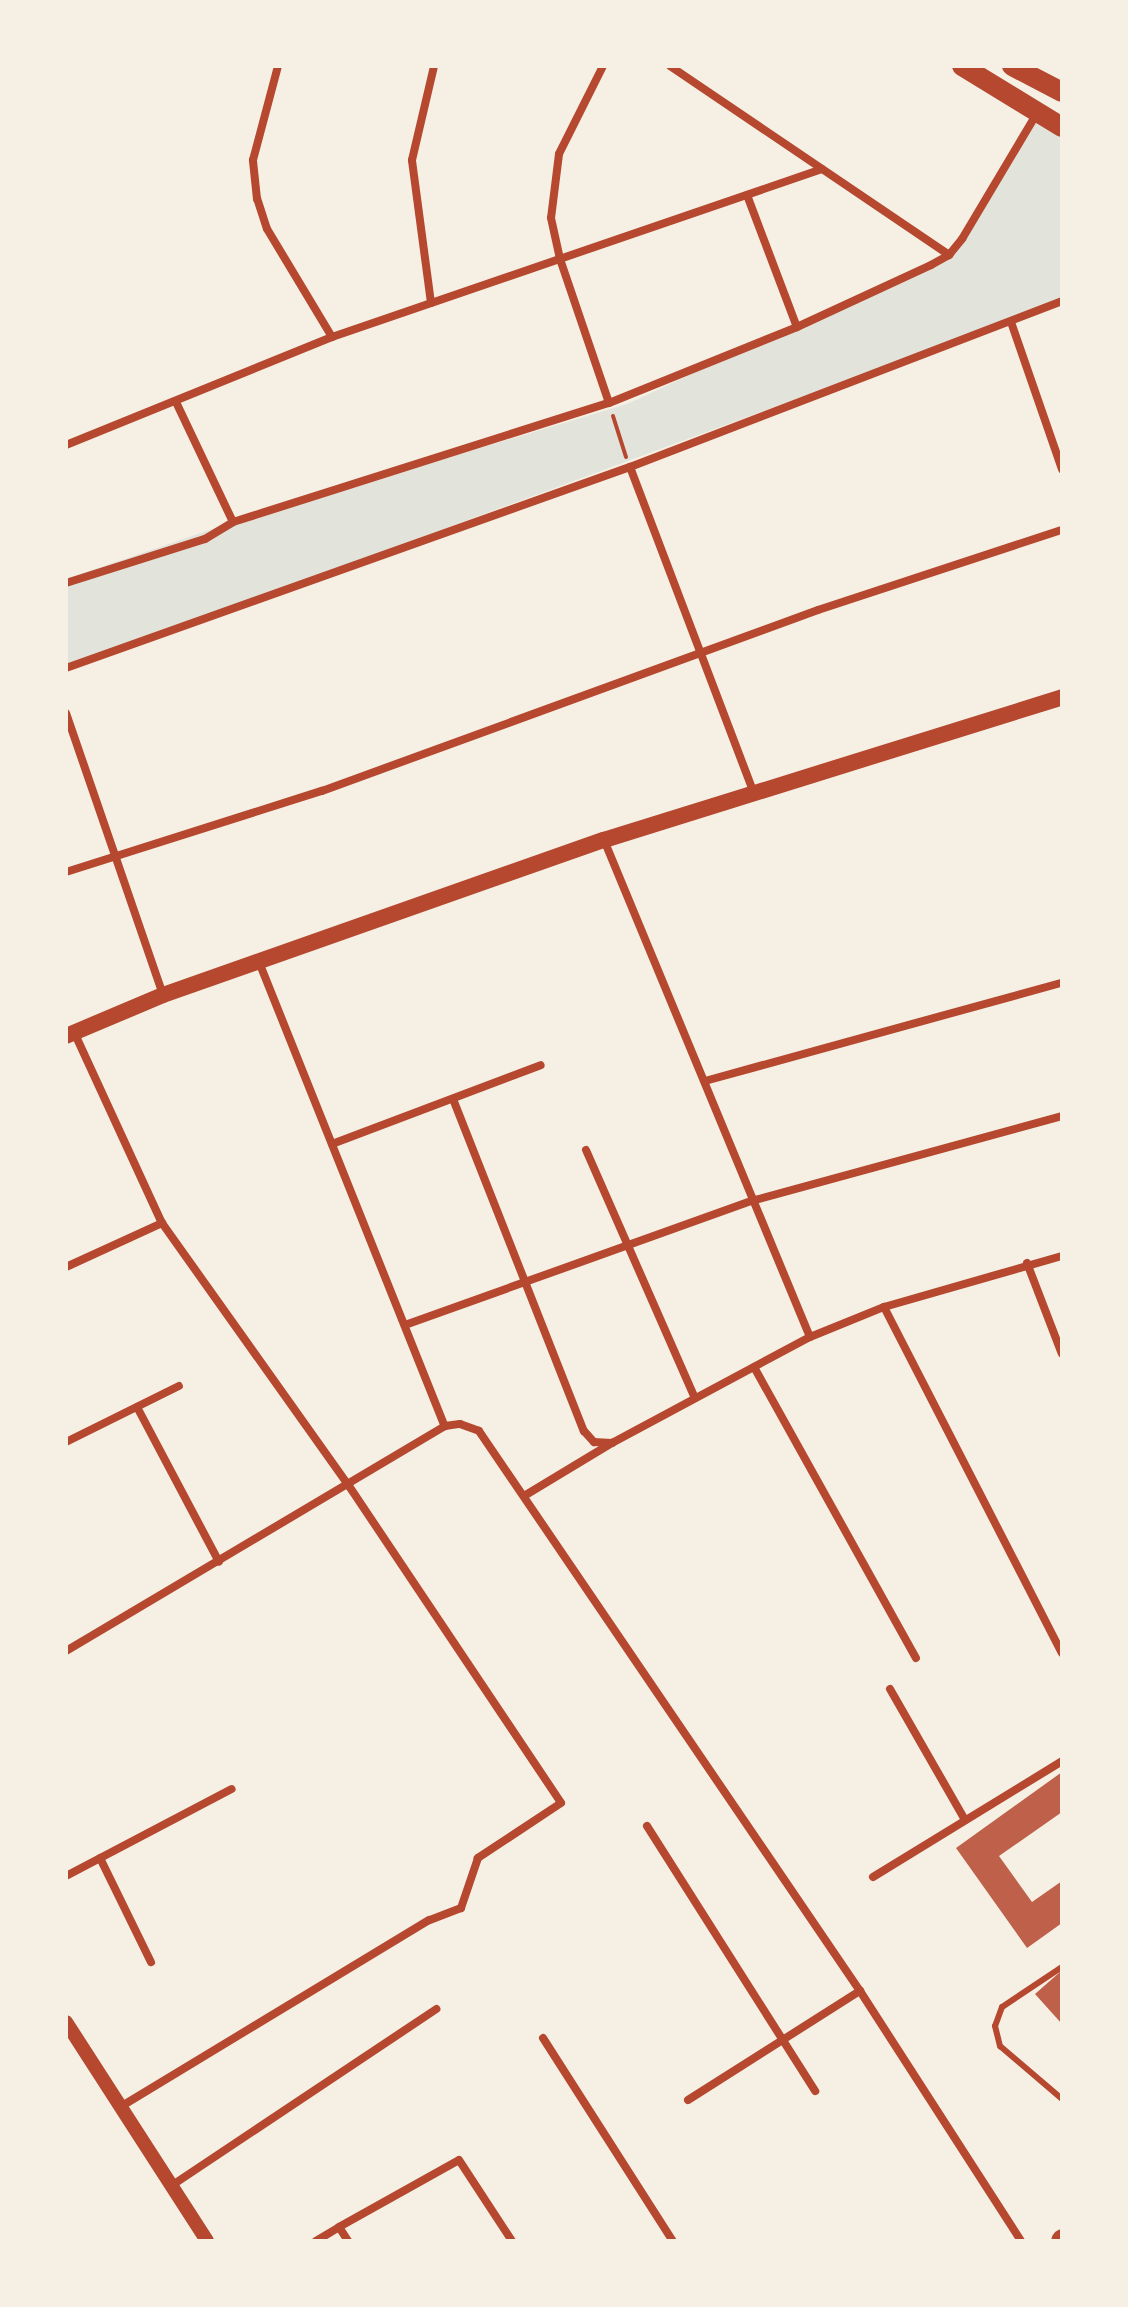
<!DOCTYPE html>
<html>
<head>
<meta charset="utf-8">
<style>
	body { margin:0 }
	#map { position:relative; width:1128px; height:2307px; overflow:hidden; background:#f6efe4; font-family:"Noto Sans",sans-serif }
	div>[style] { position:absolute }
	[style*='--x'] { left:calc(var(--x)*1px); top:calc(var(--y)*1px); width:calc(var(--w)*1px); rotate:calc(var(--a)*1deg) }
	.green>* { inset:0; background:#e2e4dc }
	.building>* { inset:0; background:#bf614a }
	.path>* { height:4px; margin:-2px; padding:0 2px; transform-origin:2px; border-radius:2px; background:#b5482f }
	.service>* { height:6px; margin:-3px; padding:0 3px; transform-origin:3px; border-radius:3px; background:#b5482f }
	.minor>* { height:8px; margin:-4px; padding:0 4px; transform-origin:4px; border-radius:4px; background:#b5482f }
	.tertiary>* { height:14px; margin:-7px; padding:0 7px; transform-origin:7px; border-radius:7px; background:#b5482f }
	.secondary>* { height:16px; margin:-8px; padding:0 8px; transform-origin:8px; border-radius:8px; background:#b5482f }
	.primary>* { height:20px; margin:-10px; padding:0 10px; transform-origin:10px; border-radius:10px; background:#b5482f }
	span { translate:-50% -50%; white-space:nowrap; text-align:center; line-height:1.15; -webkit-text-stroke:6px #f6efe4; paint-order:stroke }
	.frame { position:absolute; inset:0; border:68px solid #f6efe4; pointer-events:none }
</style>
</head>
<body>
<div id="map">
	<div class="green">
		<div style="clip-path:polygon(1036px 115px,1062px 127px,1062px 301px,66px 668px,66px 579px,233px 522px,627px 404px,949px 255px)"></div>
	</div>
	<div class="building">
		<div style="clip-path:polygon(1062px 1772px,1062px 1812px,999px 1856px,1032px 1902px,1062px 1881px,1062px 1923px,1027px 1948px,956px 1848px)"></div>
		<div style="clip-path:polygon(1060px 1972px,1062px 1974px,1062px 2024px,1035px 1994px)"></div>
	</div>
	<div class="path">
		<div style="--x:613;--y:416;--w:43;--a:72.4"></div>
	</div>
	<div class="service">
		<div style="--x:1062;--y:1967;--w:72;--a:146.3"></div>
		<div style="--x:1002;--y:2007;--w:20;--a:110"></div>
		<div style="--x:995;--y:2026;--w:21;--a:76"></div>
		<div style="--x:1000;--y:2046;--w:82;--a:40.5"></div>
	</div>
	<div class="minor">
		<div style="--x:603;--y:66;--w:98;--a:116.6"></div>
		<div style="--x:559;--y:154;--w:64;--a:97.1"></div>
		<div style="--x:551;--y:218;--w:42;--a:77.6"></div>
		<div style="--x:560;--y:259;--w:152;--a:71.2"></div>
		<div style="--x:670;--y:66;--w:337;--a:34.1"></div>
		<div style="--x:747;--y:195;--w:141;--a:69.3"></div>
		<div style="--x:431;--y:303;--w:144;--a:-97.6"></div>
		<div style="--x:412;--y:160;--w:97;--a:-76.8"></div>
		<div style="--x:1011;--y:322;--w:156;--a:70.9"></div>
		<div style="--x:332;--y:337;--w:518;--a:-18.92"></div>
		<div style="--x:66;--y:445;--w:287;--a:-22.1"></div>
		<div style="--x:332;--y:337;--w:126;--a:-121"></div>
		<div style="--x:267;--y:229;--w:32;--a:-108"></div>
		<div style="--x:257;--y:199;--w:39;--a:-96"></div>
		<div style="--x:253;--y:160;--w:97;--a:-75.1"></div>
		<div style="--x:630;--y:467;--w:347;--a:69.2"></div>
		<div style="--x:233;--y:522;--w:394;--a:-17.6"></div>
		<div style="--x:609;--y:403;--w:203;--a:-22"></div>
		<div style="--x:797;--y:327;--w:148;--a:-24.8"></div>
		<div style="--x:931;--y:265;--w:21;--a:-29"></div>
		<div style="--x:949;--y:255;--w:21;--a:-51"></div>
		<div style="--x:962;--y:239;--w:144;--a:-59.2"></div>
		<div style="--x:66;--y:583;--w:146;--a:-17.6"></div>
		<div style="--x:205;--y:539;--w:33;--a:-31"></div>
		<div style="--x:233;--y:522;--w:131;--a:-115.4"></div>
		<div style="--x:66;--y:668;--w:599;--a:-19.62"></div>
		<div style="--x:630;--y:467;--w:463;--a:-21"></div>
		<div style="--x:66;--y:713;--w:298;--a:71"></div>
		<div style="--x:604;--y:840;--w:538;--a:67.49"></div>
		<div style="--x:66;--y:872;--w:269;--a:-17.6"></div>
		<div style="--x:322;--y:791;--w:528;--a:-20.05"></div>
		<div style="--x:818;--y:610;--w:257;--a:-18.2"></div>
		<div style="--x:259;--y:962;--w:500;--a:68.2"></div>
		<div style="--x:74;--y:1032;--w:210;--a:65.3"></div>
		<div style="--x:162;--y:1223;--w:323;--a:54.6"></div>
		<div style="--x:349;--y:1486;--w:381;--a:56.2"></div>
		<div style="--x:561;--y:1803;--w:100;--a:146.5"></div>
		<div style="--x:478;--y:1858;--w:53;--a:108.8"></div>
		<div style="--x:461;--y:1908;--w:34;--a:159"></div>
		<div style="--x:429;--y:1920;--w:361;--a:148.8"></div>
		<div style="--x:705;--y:1081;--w:370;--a:-15.4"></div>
		<div style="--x:453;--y:1099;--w:357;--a:68.5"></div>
		<div style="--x:584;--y:1431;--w:15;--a:48"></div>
		<div style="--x:594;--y:1442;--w:18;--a:3"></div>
		<div style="--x:612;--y:1443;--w:225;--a:-28.2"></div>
		<div style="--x:810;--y:1337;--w:80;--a:-22.1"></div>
		<div style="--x:884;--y:1307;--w:389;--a:62.8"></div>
		<div style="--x:332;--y:1144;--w:223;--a:-20.7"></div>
		<div style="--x:586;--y:1150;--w:271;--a:66.3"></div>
		<div style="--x:1027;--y:1263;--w:97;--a:69"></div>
		<div style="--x:66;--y:1267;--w:106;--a:-24.6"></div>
		<div style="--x:884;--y:1307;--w:185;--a:-16"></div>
		<div style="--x:405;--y:1325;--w:372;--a:-19.7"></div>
		<div style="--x:755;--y:1200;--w:318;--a:-15.3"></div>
		<div style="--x:754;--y:1367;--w:333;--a:60.9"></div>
		<div style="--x:137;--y:1407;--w:175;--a:62.1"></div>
		<div style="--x:66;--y:1442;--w:126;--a:-26.4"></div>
		<div style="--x:524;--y:1496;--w:103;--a:-31.1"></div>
		<div style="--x:66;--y:1651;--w:441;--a:-30.7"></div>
		<div style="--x:445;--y:1426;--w:15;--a:-8"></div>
		<div style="--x:460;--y:1424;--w:20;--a:20"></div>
		<div style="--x:479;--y:1431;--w:677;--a:55.77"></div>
		<div style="--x:860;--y:1991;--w:297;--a:57.2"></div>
		<div style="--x:890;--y:1689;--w:151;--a:60.2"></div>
		<div style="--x:647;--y:1826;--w:314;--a:57.6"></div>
		<div style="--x:100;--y:1858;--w:116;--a:63.9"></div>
		<div style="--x:66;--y:1876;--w:187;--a:-27.7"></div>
		<div style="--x:873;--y:1877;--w:222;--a:-31.5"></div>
		<div style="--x:543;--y:2038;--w:241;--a:57.4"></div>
		<div style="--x:688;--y:2100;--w:204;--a:-32.4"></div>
		<div style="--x:171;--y:2186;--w:319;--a:-33.7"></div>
		<div style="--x:339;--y:2227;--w:137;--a:-29.2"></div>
		<div style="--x:459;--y:2160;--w:97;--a:56.8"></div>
		<div style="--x:316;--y:2241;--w:27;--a:-31"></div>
		<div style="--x:339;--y:2227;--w:17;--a:57"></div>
	</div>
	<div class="tertiary">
		<div style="--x:66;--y:2022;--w:260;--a:57.2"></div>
	</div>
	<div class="secondary">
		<div style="--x:66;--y:1036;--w:105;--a:-22.9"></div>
		<div style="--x:163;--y:995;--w:467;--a:-19.4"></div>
		<div style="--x:604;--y:840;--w:480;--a:-17.3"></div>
	</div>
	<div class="primary">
		<div style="--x:962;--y:66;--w:117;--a:31.4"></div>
		<div style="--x:1012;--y:66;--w:56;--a:27.5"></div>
		<div style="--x:1061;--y:2241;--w:2;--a:-63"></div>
	</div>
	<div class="frame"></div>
</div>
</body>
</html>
